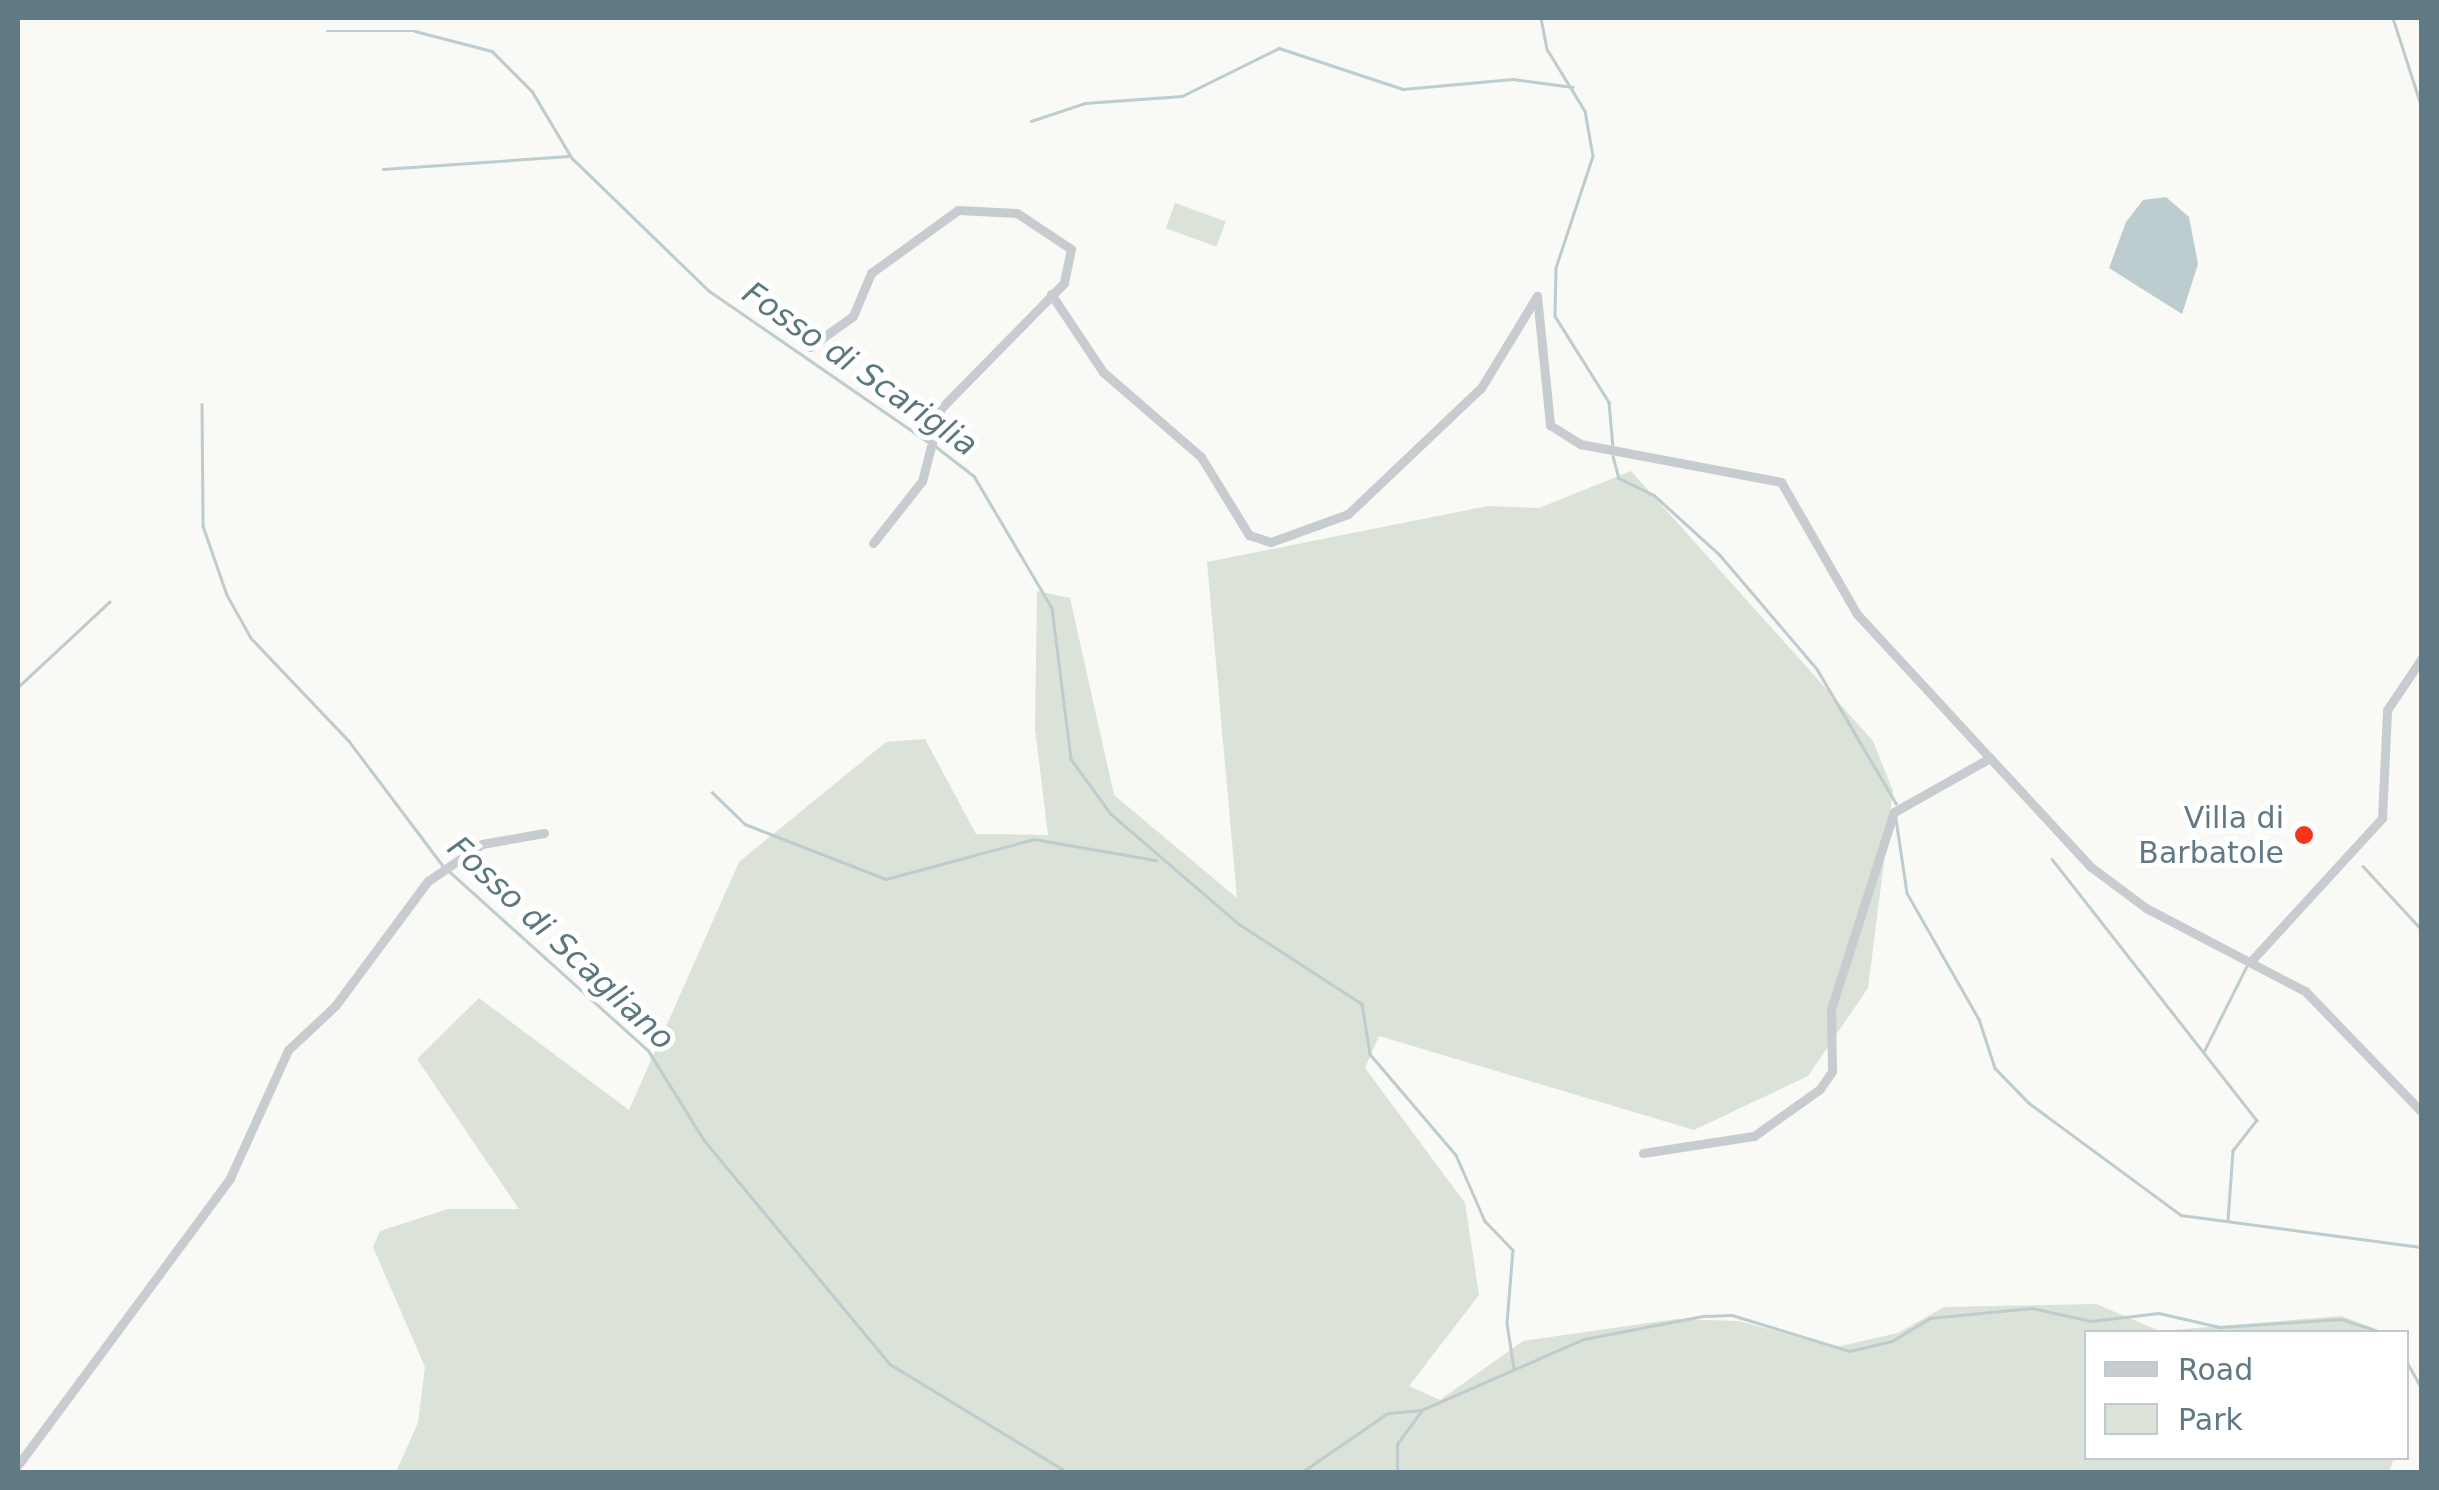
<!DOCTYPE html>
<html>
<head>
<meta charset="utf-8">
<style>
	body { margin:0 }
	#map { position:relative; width:2439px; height:1490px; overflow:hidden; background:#f9f9f6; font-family:"DejaVu Sans",sans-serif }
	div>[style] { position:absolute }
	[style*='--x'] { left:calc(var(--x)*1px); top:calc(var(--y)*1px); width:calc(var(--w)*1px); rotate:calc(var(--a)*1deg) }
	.green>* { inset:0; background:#dbe2d7; transform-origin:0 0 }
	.water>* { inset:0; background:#bdcccf }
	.stream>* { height:2.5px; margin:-1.25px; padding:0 1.25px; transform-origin:1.25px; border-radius:1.25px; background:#bdcccf }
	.street>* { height:9px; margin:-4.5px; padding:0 4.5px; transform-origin:4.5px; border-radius:4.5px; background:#c6cccf }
	.dots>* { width:28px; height:28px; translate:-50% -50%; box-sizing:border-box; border:5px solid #fff; border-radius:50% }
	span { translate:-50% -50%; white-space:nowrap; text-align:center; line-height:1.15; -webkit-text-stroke:10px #fff; paint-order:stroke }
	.poi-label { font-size:30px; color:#617984 }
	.right { translate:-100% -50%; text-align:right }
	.water-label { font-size:32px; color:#5c787e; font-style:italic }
	.frame { position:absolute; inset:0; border:20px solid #617984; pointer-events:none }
	.legend { position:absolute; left:2084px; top:1330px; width:325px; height:130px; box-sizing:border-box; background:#fff; border:2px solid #c0c9ce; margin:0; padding:12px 18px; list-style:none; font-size:30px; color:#617984 }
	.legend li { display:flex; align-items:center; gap:20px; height:50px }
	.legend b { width:50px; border:2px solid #c0c9ce }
</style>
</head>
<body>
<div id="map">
	<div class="green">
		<div style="left:1175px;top:203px;width:54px;height:27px;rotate:20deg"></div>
		<div style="clip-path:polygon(1631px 471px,1873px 741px,1893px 791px,1868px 988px,1808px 1076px,1694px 1130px,1379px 1036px,1365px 1068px,1465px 1203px,1479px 1295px,1409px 1386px,1440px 1400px,1523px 1341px,1676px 1319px,1739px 1321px,1836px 1347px,1898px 1333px,1944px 1307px,2096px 1304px,2160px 1331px,2341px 1316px,2384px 1332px,2086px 1332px,2086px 1458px,2394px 1458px,2389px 1472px,396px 1472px,418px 1423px,425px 1367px,373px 1247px,380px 1231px,448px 1209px,519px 1209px,417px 1059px,479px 998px,629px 1110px,739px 862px,886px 742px,925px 739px,976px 834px,1048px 835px,1035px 728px,1037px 591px,1070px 598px,1114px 795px,1237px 898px,1207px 562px,1488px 506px,1539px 508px)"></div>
	</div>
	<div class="water">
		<div style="clip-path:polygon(2166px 197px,2189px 217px,2198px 264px,2182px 314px,2109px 268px,2126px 222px,2143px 200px)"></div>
	</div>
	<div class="stream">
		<div style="--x:1541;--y:18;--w:32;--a:79"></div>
		<div style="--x:1547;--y:49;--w:73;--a:58.5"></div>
		<div style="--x:1585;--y:111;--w:46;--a:79.9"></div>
		<div style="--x:1593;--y:156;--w:118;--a:108.3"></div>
		<div style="--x:1556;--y:268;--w:48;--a:91.2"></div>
		<div style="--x:1555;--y:316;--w:102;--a:57.9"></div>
		<div style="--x:1609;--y:402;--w:46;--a:85"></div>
		<div style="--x:2393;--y:18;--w:95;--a:72.1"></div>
		<div style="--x:327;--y:31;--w:88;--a:0"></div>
		<div style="--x:415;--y:31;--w:80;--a:14.6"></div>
		<div style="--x:492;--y:51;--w:57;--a:45"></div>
		<div style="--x:532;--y:91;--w:78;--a:59.2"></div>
		<div style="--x:572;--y:158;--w:190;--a:44.1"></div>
		<div style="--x:708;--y:290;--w:266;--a:34.6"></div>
		<div style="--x:1031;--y:121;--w:57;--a:-18.4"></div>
		<div style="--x:1085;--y:103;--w:97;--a:-4.1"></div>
		<div style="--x:1182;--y:96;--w:108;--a:-26.3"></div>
		<div style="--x:1279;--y:48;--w:131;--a:18.3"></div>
		<div style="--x:1403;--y:89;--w:110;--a:-5.2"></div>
		<div style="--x:1513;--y:79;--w:60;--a:7.7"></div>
		<div style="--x:383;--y:169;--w:186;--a:-4"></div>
		<div style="--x:202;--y:404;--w:122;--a:89.5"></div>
		<div style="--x:203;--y:526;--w:73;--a:70.8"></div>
		<div style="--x:227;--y:595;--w:49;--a:60.8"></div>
		<div style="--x:251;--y:638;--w:142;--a:46.4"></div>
		<div style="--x:349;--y:741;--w:158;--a:53"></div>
		<div style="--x:934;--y:445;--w:51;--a:37.8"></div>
		<div style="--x:974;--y:476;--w:153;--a:59.4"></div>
		<div style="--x:1052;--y:608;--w:152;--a:82.8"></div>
		<div style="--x:1071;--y:759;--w:68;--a:54"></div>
		<div style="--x:1111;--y:814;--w:169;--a:40.7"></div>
		<div style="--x:1239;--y:924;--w:147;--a:33"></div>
		<div style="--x:1362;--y:1004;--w:51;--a:80.9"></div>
		<div style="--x:1370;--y:1054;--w:133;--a:49.6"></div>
		<div style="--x:1456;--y:1155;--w:72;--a:66.3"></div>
		<div style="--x:1485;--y:1221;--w:40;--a:46"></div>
		<div style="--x:1513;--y:1250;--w:73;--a:94.7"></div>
		<div style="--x:1507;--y:1323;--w:46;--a:81.2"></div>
		<div style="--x:1613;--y:456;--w:23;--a:75"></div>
		<div style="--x:1619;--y:478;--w:39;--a:26"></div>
		<div style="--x:1654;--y:495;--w:89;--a:42.3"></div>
		<div style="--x:1720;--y:555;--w:150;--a:49.6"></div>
		<div style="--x:1817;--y:669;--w:156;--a:59.5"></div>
		<div style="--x:18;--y:687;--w:125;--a:-43"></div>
		<div style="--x:712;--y:792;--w:46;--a:44.1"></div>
		<div style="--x:745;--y:824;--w:151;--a:21.3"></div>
		<div style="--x:886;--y:879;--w:153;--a:-15.1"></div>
		<div style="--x:1034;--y:839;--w:124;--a:9.8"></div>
		<div style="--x:1896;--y:819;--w:75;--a:81.5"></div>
		<div style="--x:1907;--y:893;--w:145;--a:60.3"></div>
		<div style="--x:1979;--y:1019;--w:52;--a:71.9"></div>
		<div style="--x:1995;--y:1068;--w:49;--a:45.8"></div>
		<div style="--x:2029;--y:1103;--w:189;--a:36.4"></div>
		<div style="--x:2181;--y:1215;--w:243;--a:7.6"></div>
		<div style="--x:2052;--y:859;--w:332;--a:51.9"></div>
		<div style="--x:2257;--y:1120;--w:39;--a:128"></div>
		<div style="--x:2233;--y:1151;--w:70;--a:94.1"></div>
		<div style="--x:2363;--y:866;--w:87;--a:47.3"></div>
		<div style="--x:450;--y:872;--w:266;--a:42"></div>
		<div style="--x:648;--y:1050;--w:106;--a:58.1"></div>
		<div style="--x:704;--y:1140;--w:291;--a:50.3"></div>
		<div style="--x:890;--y:1364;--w:207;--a:31.4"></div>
		<div style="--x:2204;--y:1051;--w:96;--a:-63.4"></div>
		<div style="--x:2406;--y:1360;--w:33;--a:61"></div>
		<div style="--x:1302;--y:1472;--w:104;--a:-34.5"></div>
		<div style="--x:1388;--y:1413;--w:34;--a:-5"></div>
		<div style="--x:1422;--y:1410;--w:177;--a:-23.7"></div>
		<div style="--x:1584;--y:1339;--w:122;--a:-10.9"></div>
		<div style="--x:1704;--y:1316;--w:28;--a:-2"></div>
		<div style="--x:1732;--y:1315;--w:123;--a:17"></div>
		<div style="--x:1850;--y:1351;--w:43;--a:-13.4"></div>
		<div style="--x:1892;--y:1341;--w:44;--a:-31.2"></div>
		<div style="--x:1930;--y:1318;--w:102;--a:-5.6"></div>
		<div style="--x:2032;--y:1308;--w:60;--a:12.4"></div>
		<div style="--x:2091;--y:1321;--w:68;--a:-6.7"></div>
		<div style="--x:2159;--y:1313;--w:63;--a:12.9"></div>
		<div style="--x:2220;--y:1327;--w:121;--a:-3.8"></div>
		<div style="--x:2341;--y:1319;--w:42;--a:18"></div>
		<div style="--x:1397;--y:1472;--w:28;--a:-90"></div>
		<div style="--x:1397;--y:1444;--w:42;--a:-53.7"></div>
	</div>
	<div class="street">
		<div style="--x:1051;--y:294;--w:94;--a:56.3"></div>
		<div style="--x:1103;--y:372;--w:130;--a:40.9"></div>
		<div style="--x:1201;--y:457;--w:92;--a:58.4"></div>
		<div style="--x:1249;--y:535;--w:23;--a:18"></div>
		<div style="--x:1271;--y:542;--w:82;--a:-20"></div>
		<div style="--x:1348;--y:514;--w:183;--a:-43.5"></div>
		<div style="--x:1481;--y:388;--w:108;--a:-58.7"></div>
		<div style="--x:1537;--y:296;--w:130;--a:84.2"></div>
		<div style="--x:1550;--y:425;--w:36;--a:32"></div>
		<div style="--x:1580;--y:444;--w:205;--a:10.7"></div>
		<div style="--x:1781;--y:482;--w:152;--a:60.1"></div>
		<div style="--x:1857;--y:614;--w:196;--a:47.3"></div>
		<div style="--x:810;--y:347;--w:53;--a:-35.8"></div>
		<div style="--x:853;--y:316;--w:47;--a:-67.3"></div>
		<div style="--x:871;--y:273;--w:107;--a:-35.9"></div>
		<div style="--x:958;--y:210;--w:59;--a:2.9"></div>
		<div style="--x:1017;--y:213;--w:65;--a:33.7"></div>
		<div style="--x:1071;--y:249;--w:35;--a:102"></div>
		<div style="--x:1064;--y:283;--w:175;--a:134.5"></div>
		<div style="--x:941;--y:408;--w:75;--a:104.6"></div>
		<div style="--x:922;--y:481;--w:79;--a:128.3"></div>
		<div style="--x:2252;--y:960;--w:193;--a:-47.5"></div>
		<div style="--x:2382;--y:818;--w:108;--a:-87.3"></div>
		<div style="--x:2387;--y:710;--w:63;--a:-56.1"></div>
		<div style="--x:1643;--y:1153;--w:112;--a:-8.7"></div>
		<div style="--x:1754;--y:1136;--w:81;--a:-35.5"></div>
		<div style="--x:1820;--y:1089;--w:22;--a:-56"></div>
		<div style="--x:1832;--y:1071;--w:62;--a:-90.9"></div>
		<div style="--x:1831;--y:1009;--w:207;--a:-72.3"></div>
		<div style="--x:1894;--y:812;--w:110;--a:-29.4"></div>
		<div style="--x:1990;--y:758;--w:149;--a:47.2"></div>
		<div style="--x:2091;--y:867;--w:69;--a:36.7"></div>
		<div style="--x:2146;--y:908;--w:179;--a:27.6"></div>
		<div style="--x:2305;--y:991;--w:168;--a:46"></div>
		<div style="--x:18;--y:1465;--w:357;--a:-53.5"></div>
		<div style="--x:230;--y:1178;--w:141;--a:-65.6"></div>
		<div style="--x:288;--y:1050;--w:64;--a:-43.1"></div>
		<div style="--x:335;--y:1006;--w:156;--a:-53.4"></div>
		<div style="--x:428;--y:881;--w:65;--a:-34.4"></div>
		<div style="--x:482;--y:844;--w:63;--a:-10.1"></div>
	</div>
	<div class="dots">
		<div style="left:2304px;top:835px;background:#f4371b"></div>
	</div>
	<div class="poi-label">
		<span class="right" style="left:2284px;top:835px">Villa di<br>Barbatole</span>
	</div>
	<div class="water-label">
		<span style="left:860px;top:369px;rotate:35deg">Fosso di Scariglia</span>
		<span style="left:561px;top:943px;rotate:43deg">Fosso di Scagliano</span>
	</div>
	<div class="frame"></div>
	<ul class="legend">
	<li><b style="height:12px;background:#c6cccf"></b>Road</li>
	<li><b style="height:28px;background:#dbe2d7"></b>Park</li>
	</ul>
</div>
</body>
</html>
